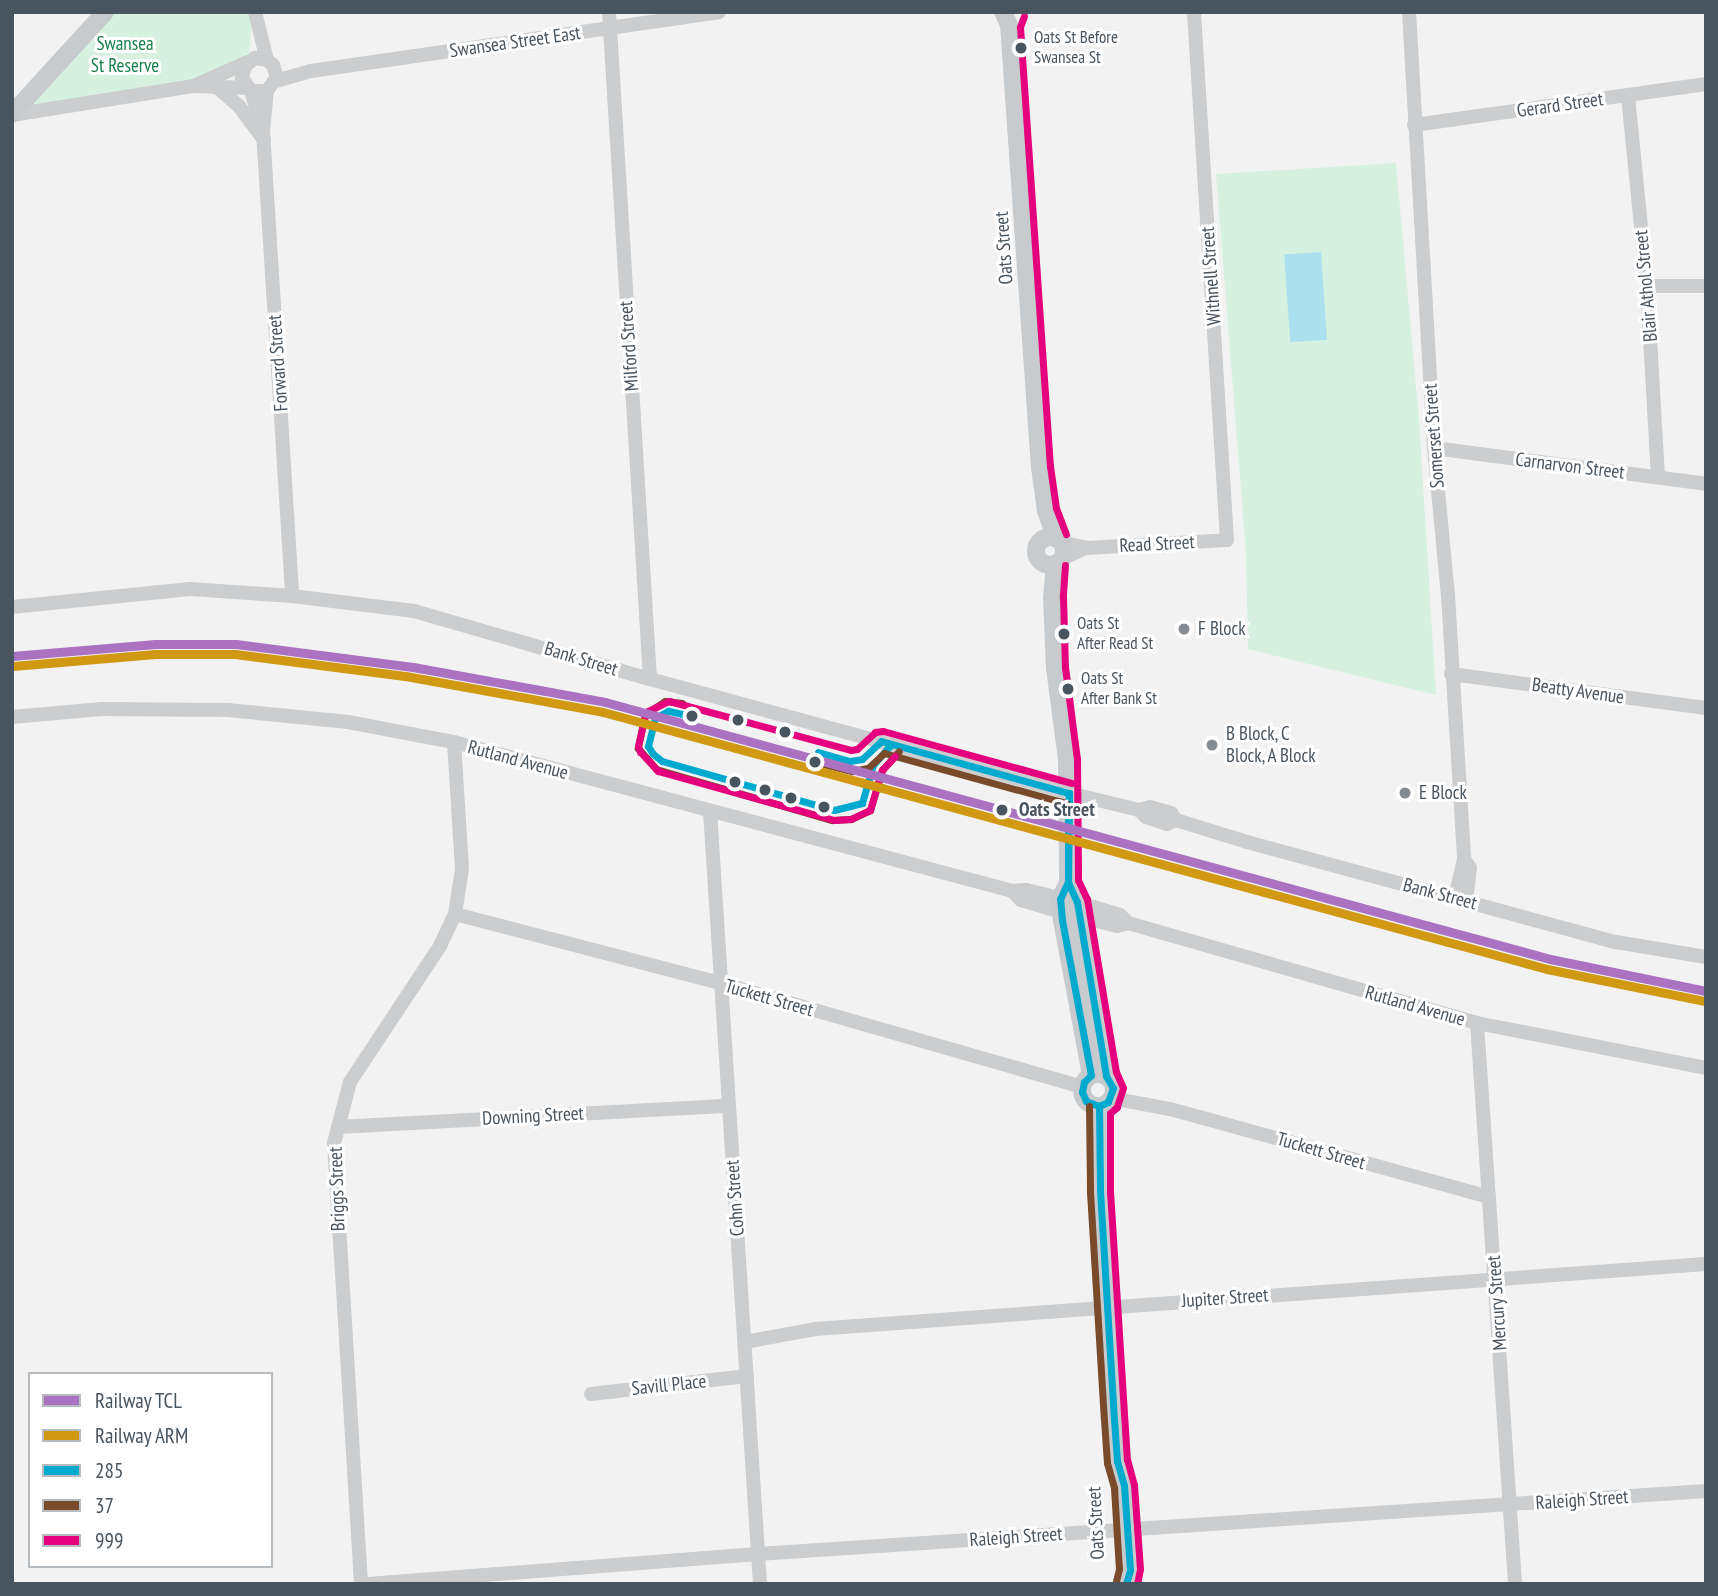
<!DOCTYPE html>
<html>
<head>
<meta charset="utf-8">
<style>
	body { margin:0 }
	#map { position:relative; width:1718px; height:1596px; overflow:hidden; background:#f2f2f2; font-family:"PT Sans Narrow",sans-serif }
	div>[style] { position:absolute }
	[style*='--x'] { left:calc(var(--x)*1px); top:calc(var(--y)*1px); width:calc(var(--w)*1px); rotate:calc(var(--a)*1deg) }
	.green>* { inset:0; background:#d6f1e0 }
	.water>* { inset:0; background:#abe1ee; transform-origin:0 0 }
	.minor>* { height:14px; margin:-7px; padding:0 7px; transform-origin:7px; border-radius:7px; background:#cbcdcf }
	.major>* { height:18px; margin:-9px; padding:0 9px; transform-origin:9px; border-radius:9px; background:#c7cbce }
	.major>.ring { margin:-9px; padding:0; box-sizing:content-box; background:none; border:18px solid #c7cbce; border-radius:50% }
	.bus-1>* { height:7px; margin:-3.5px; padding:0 3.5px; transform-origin:3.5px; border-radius:3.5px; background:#00a9ce }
	.bus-2>* { height:7px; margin:-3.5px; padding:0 3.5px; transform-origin:3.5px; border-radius:3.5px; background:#7a4b2a }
	.bus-3>* { height:7px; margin:-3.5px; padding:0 3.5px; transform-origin:3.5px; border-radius:3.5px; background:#e5007d }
	.rail-1>* { height:9px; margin:-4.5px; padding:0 4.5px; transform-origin:4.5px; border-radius:4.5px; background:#ab72c2 }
	.rail-2>* { height:9px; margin:-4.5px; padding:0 4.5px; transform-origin:4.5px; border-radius:4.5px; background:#d09813 }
	.dots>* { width:19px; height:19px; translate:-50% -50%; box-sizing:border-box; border:4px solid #fff; border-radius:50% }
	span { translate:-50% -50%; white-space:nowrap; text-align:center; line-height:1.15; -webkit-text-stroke:6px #fff; paint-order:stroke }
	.bus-label { font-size:17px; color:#48545e }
	.left { translate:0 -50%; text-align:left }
	.street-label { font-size:19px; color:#48545e }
	.park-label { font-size:19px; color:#17814b }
	.poi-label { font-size:19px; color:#48545e }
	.stop-label { font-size:19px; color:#48545e; font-weight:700 }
	.frame { position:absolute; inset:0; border:14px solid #48545e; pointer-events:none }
	.legend { position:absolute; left:28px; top:1372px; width:245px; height:196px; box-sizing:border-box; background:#fff; border:2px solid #b6bbbf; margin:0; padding:9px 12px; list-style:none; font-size:21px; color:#48545e }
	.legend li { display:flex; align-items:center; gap:14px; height:35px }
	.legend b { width:35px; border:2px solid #b6bbbf }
</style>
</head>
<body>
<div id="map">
	<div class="green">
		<div style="clip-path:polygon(105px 12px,253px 12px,248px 62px,189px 87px,12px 115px)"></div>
		<div style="clip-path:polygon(1396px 163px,1419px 420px,1436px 695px,1248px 649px,1246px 553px,1216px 174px)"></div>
	</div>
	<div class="water">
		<div style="left:1321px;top:252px;width:88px;height:37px;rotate:86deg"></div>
	</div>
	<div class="minor">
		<div style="--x:255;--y:12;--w:49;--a:76"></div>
		<div style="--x:267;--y:60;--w:8;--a:40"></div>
		<div style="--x:273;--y:65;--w:13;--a:72"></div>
		<div style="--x:277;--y:77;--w:17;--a:126"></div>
		<div style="--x:267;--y:91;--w:16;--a:180"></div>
		<div style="--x:251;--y:91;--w:16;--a:-125"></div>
		<div style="--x:242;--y:78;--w:12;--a:-76"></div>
		<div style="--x:245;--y:66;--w:13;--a:-39"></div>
		<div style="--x:255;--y:58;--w:12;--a:9"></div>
		<div style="--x:609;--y:12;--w:668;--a:86.48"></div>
		<div style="--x:1409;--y:12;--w:437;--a:86.7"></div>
		<div style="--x:1434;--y:448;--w:148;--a:84.6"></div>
		<div style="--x:1448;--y:595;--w:264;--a:86.5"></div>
		<div style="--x:1464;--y:859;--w:40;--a:103"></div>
		<div style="--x:276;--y:81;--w:36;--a:-16"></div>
		<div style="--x:311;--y:71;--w:412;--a:-8.2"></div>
		<div style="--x:194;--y:86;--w:59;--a:-24"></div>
		<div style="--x:218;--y:88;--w:28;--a:41"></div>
		<div style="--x:239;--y:106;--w:42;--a:53.7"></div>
		<div style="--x:251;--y:91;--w:41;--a:72.9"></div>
		<div style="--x:267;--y:91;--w:40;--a:95.7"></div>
		<div style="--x:263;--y:131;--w:466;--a:86.4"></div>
		<div style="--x:1628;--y:96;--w:191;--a:84.3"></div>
		<div style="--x:1647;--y:286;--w:191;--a:86.7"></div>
		<div style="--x:12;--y:115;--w:183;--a:-9.1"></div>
		<div style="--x:193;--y:86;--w:55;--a:2.1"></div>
		<div style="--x:1414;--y:125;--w:295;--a:-8"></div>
		<div style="--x:1647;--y:286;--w:59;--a:0"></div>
		<div style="--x:1434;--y:448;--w:274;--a:7.5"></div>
		<div style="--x:1061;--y:542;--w:26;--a:13"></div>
		<div style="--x:1086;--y:548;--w:141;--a:-3.2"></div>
		<div style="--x:1227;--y:540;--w:529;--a:-93.58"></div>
		<div style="--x:1062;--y:559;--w:26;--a:-25"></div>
		<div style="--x:12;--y:607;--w:179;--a:-5.8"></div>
		<div style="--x:190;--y:589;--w:102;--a:3.9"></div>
		<div style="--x:292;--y:596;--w:123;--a:7"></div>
		<div style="--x:414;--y:611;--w:246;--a:16.1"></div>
		<div style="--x:650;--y:679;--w:434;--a:15.2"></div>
		<div style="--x:1069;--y:793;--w:72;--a:13.7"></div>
		<div style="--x:1139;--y:810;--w:11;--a:-15"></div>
		<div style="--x:1150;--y:807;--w:22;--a:16"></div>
		<div style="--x:1171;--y:813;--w:9;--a:54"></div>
		<div style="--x:1176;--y:820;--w:74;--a:17.2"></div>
		<div style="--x:1247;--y:842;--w:382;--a:15.2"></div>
		<div style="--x:1616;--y:942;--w:91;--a:9.5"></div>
		<div style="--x:1451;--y:674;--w:257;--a:7.6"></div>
		<div style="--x:12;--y:717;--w:90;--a:-5.1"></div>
		<div style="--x:102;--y:709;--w:126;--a:0.5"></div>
		<div style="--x:228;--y:710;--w:121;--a:5.7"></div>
		<div style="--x:348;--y:722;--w:108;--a:10.7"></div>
		<div style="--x:454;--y:742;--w:578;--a:14.95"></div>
		<div style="--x:1012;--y:891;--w:14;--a:-4"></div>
		<div style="--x:1026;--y:890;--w:52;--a:13.2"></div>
		<div style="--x:1077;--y:902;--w:45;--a:16.8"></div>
		<div style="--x:1120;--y:915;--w:11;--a:45"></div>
		<div style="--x:1128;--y:923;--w:363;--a:16"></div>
		<div style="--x:1477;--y:1023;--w:233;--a:11.1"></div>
		<div style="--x:1139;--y:810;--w:10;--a:45"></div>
		<div style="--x:1146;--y:817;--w:22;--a:18"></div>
		<div style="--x:1167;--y:824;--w:10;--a:-24"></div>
		<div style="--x:710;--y:811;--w:775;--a:86.3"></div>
		<div style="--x:1464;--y:859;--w:11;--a:56"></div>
		<div style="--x:1470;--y:868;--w:33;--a:97"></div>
		<div style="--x:1012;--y:891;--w:13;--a:45"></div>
		<div style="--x:1021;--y:900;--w:42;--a:16.7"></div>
		<div style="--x:1061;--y:912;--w:58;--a:14"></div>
		<div style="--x:1117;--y:926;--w:11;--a:-15"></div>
		<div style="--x:455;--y:914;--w:274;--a:14.6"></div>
		<div style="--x:720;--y:983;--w:377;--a:16"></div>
		<div style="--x:1477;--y:1023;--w:562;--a:86.12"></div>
		<div style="--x:1111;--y:1098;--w:60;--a:10.6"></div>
		<div style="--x:1170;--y:1109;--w:331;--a:15.4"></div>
		<div style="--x:338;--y:1127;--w:391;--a:-3.1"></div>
		<div style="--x:745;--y:1342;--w:71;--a:-10.5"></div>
		<div style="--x:815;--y:1329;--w:893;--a:-4.17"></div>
		<div style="--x:591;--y:1394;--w:157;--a:-6.6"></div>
		<div style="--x:361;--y:1584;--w:442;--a:-93.5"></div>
		<div style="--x:334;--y:1143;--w:63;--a:-75.3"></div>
		<div style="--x:350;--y:1082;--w:163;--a:-56.5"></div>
		<div style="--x:440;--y:946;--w:35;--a:-65"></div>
		<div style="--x:455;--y:914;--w:46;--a:-81.2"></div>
		<div style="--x:462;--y:869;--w:127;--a:-93.6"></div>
		<div style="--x:368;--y:1584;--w:391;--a:-4.4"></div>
		<div style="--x:758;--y:1554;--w:950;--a:-3.8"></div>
	</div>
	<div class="major">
		<div style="--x:1003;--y:12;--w:14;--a:65"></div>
		<div style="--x:1009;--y:25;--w:443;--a:86"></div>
		<div style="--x:1040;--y:467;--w:44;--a:82.2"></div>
		<div style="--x:1046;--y:511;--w:29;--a:70"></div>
		<div style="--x:12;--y:114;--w:138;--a:-47.6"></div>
		<div class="ring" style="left:1036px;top:537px;width:10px;height:10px"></div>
		<div style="--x:1055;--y:564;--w:33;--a:95"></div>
		<div style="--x:1052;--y:597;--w:71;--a:87.6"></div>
		<div style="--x:1055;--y:668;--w:92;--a:82.5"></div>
		<div style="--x:1067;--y:759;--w:123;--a:89.5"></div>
		<div style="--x:1068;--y:882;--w:22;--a:66"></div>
		<div style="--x:1077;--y:902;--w:176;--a:80.5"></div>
		<div style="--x:1068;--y:882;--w:19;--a:115"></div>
		<div style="--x:1060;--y:899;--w:21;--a:85"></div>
		<div style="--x:1062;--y:920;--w:158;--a:79.4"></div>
		<div class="ring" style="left:1082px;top:1074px;width:14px;height:14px"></div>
		<div style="--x:1099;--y:1106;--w:85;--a:89.3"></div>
		<div style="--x:1100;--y:1191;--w:228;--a:86.5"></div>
		<div style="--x:1114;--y:1419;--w:42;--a:85.9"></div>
		<div style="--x:1117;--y:1461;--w:26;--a:74"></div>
		<div style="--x:1124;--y:1486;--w:84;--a:85.9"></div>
		<div style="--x:1130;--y:1570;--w:15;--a:106"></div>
	</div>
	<div class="bus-1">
		<div style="--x:695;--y:717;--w:28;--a:-167"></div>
		<div style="--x:668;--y:711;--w:15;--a:152"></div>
		<div style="--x:655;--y:718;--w:29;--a:104"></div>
		<div style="--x:648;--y:746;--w:9;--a:58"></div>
		<div style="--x:653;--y:754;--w:11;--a:38"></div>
		<div style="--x:662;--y:761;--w:179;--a:15.9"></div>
		<div style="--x:834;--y:810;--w:29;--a:-14"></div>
		<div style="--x:862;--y:803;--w:40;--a:-74"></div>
		<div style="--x:873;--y:765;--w:28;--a:-49"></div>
		<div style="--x:818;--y:752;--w:33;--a:16"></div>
		<div style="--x:850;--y:761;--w:12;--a:-9"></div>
		<div style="--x:862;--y:759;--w:26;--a:-43"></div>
		<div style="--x:881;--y:741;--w:195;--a:15.5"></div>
		<div style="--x:1069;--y:793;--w:89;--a:90.6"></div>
		<div style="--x:1068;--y:882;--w:61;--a:-90"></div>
		<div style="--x:1068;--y:821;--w:28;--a:-88"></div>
		<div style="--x:1068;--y:882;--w:22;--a:66"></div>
		<div style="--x:1077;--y:902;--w:176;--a:80.5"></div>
		<div style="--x:1106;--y:1076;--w:14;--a:60"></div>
		<div style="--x:1113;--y:1088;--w:15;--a:110"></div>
		<div style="--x:1108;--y:1102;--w:10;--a:156"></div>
		<div style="--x:1099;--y:1106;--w:14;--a:-159"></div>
		<div style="--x:1086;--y:1101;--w:10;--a:-114"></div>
		<div style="--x:1082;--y:1092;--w:10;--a:-79"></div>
		<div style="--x:1084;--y:1082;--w:10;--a:-45"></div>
		<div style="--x:1091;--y:1075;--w:158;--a:-100.6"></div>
		<div style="--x:1062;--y:920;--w:21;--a:-95"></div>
		<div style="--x:1060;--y:899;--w:19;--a:-65"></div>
		<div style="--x:1099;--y:1106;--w:85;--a:89.3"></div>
		<div style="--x:1100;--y:1191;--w:228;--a:86.5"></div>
		<div style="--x:1114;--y:1419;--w:42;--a:85.9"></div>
		<div style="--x:1117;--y:1461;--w:26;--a:74"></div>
		<div style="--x:1124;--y:1486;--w:84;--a:85.9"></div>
		<div style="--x:1130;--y:1570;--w:15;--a:106"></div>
	</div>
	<div class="bus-2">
		<div style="--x:682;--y:703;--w:17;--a:-173"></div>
		<div style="--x:665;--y:701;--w:24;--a:147"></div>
		<div style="--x:645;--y:714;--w:35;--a:102"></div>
		<div style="--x:638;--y:748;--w:28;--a:49"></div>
		<div style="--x:656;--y:769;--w:183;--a:16.2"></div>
		<div style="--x:832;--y:820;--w:19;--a:-3"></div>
		<div style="--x:851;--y:819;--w:21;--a:-25"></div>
		<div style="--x:870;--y:810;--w:42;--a:-73.3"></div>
		<div style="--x:882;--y:770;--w:25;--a:-48"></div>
		<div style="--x:815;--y:762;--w:38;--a:14"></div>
		<div style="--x:852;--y:771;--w:16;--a:-11"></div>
		<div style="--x:868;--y:768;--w:22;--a:-43"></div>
		<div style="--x:884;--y:753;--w:189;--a:15.4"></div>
		<div style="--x:1089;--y:1106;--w:86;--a:89.3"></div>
		<div style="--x:1090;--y:1192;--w:228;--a:86.5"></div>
		<div style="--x:1104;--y:1420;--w:43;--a:86"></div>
		<div style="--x:1107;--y:1463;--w:26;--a:74"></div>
		<div style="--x:1114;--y:1488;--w:81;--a:86.5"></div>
		<div style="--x:1119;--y:1569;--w:12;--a:104"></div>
	</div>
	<div class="bus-3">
		<div style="--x:1024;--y:16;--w:12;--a:110"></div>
		<div style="--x:1020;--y:27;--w:440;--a:86.1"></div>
		<div style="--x:1050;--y:466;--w:42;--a:81.9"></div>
		<div style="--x:1056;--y:508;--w:28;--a:69"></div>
		<div style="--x:1065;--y:565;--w:32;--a:94"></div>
		<div style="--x:1063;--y:597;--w:70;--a:88.4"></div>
		<div style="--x:1065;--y:667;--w:93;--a:82.6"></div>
		<div style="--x:1077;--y:759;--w:121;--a:89.5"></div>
		<div style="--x:1078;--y:880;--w:21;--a:65"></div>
		<div style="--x:1087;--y:899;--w:175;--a:80.5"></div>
		<div style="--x:1116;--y:1072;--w:17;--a:66"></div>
		<div style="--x:1123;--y:1088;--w:20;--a:108"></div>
		<div style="--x:1117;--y:1107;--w:9;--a:139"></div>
		<div style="--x:1110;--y:1113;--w:78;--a:90"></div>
		<div style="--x:1110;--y:1191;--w:269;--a:86.4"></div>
		<div style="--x:1127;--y:1459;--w:27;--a:75"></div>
		<div style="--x:1134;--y:1485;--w:84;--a:85.9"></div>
		<div style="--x:1140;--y:1569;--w:15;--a:101"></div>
		<div style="--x:895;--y:756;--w:19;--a:133"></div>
		<div style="--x:882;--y:770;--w:42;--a:106.7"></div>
		<div style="--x:870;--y:810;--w:21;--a:155"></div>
		<div style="--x:851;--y:819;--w:17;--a:177"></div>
		<div style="--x:834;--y:820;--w:183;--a:-164.4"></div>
		<div style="--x:658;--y:771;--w:26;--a:-133"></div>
		<div style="--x:640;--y:752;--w:6;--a:-108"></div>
		<div style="--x:638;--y:746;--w:35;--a:-77"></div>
		<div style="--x:646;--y:712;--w:25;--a:-26"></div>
		<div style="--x:669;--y:701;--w:188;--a:15.1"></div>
		<div style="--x:851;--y:750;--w:6;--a:-9"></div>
		<div style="--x:857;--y:749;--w:25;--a:-43"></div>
		<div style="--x:875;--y:732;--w:8;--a:-7"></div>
		<div style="--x:883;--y:731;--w:196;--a:15.4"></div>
	</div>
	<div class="rail-1">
		<div style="--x:12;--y:656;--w:144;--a:-4.8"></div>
		<div style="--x:155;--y:644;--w:81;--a:0"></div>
		<div style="--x:236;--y:644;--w:178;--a:7.4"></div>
		<div style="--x:413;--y:667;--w:195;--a:10.3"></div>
		<div style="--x:605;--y:702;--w:979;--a:15.21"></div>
		<div style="--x:1550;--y:959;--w:159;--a:11.6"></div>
	</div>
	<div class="rail-2">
		<div style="--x:13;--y:666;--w:143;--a:-4.8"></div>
		<div style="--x:155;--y:654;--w:80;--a:0"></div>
		<div style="--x:235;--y:654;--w:177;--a:7.4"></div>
		<div style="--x:411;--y:677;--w:195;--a:10.3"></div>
		<div style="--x:603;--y:712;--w:978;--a:15.23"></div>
		<div style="--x:1547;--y:969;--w:160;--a:11.5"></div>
	</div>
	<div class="dots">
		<div style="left:1021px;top:48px;background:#48545e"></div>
		<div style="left:1184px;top:629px;background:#848b92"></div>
		<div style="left:1064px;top:634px;background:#48545e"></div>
		<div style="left:1068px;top:689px;background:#48545e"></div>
		<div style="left:692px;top:716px;background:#48545e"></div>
		<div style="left:738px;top:720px;background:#48545e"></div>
		<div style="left:785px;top:732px;background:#48545e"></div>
		<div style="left:1212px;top:745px;background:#848b92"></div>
		<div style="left:815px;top:762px;background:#48545e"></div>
		<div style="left:735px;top:782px;background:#48545e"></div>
		<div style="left:765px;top:790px;background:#48545e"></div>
		<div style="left:1405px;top:793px;background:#848b92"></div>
		<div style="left:791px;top:798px;background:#48545e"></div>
		<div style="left:824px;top:807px;background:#48545e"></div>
		<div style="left:1002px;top:810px;background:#48545e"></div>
	</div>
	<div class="bus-label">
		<span class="left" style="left:1034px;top:48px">Oats St Before<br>Swansea St</span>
		<span class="left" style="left:1077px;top:634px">Oats St<br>After Read St</span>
		<span class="left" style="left:1081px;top:689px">Oats St<br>After Bank St</span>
	</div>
	<div class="street-label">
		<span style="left:515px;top:42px;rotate:-8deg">Swansea Street East</span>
		<span style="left:1560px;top:105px;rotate:-8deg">Gerard Street</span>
		<span style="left:1004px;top:248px;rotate:-94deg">Oats Street</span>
		<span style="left:1211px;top:276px;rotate:-94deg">Withnell Street</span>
		<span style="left:1646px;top:286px;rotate:-95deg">Blair Athol Street</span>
		<span style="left:629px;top:346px;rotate:-94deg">Milford Street</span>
		<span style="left:278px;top:363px;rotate:-94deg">Forward Street</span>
		<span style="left:1434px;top:436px;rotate:-94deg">Somerset Street</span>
		<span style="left:1570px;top:466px;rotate:7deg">Carnarvon Street</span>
		<span style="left:1157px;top:544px;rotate:-3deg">Read Street</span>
		<span style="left:581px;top:659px;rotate:17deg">Bank Street</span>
		<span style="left:1578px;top:691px;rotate:8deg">Beatty Avenue</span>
		<span style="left:518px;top:760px;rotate:15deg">Rutland Avenue</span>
		<span style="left:1440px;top:894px;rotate:15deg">Bank Street</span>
		<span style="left:769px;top:998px;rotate:16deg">Tuckett Street</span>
		<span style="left:1415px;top:1006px;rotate:16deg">Rutland Avenue</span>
		<span style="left:533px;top:1116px;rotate:-3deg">Downing Street</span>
		<span style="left:1321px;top:1151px;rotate:16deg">Tuckett Street</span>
		<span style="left:337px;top:1189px;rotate:-92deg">Briggs Street</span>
		<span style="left:735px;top:1198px;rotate:-94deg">Cohn Street</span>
		<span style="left:1225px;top:1298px;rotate:-4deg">Jupiter Street</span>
		<span style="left:1497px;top:1303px;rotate:-94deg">Mercury Street</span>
		<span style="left:669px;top:1385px;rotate:-6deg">Savill Place</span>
		<span style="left:1582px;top:1500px;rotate:-4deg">Raleigh Street</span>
		<span style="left:1096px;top:1523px;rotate:-93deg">Oats Street</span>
		<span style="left:1016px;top:1537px;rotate:-4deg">Raleigh Street</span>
	</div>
	<div class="park-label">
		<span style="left:125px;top:55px">Swansea<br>St Reserve</span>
	</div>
	<div class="poi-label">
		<span class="left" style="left:1198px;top:629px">F Block</span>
		<span class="left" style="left:1226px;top:745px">B Block, C<br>Block, A Block</span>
		<span class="left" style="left:1419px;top:793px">E Block</span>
	</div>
	<div class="stop-label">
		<span class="left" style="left:1019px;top:810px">Oats Street</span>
	</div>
	<div class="frame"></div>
	<ul class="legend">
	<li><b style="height:9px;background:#ab72c2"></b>Railway TCL</li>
	<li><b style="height:9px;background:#d09813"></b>Railway ARM</li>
	<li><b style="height:9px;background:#00a9ce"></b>285</li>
	<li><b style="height:9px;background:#7a4b2a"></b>37</li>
	<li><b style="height:9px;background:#e5007d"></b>999</li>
	</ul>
</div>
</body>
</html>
